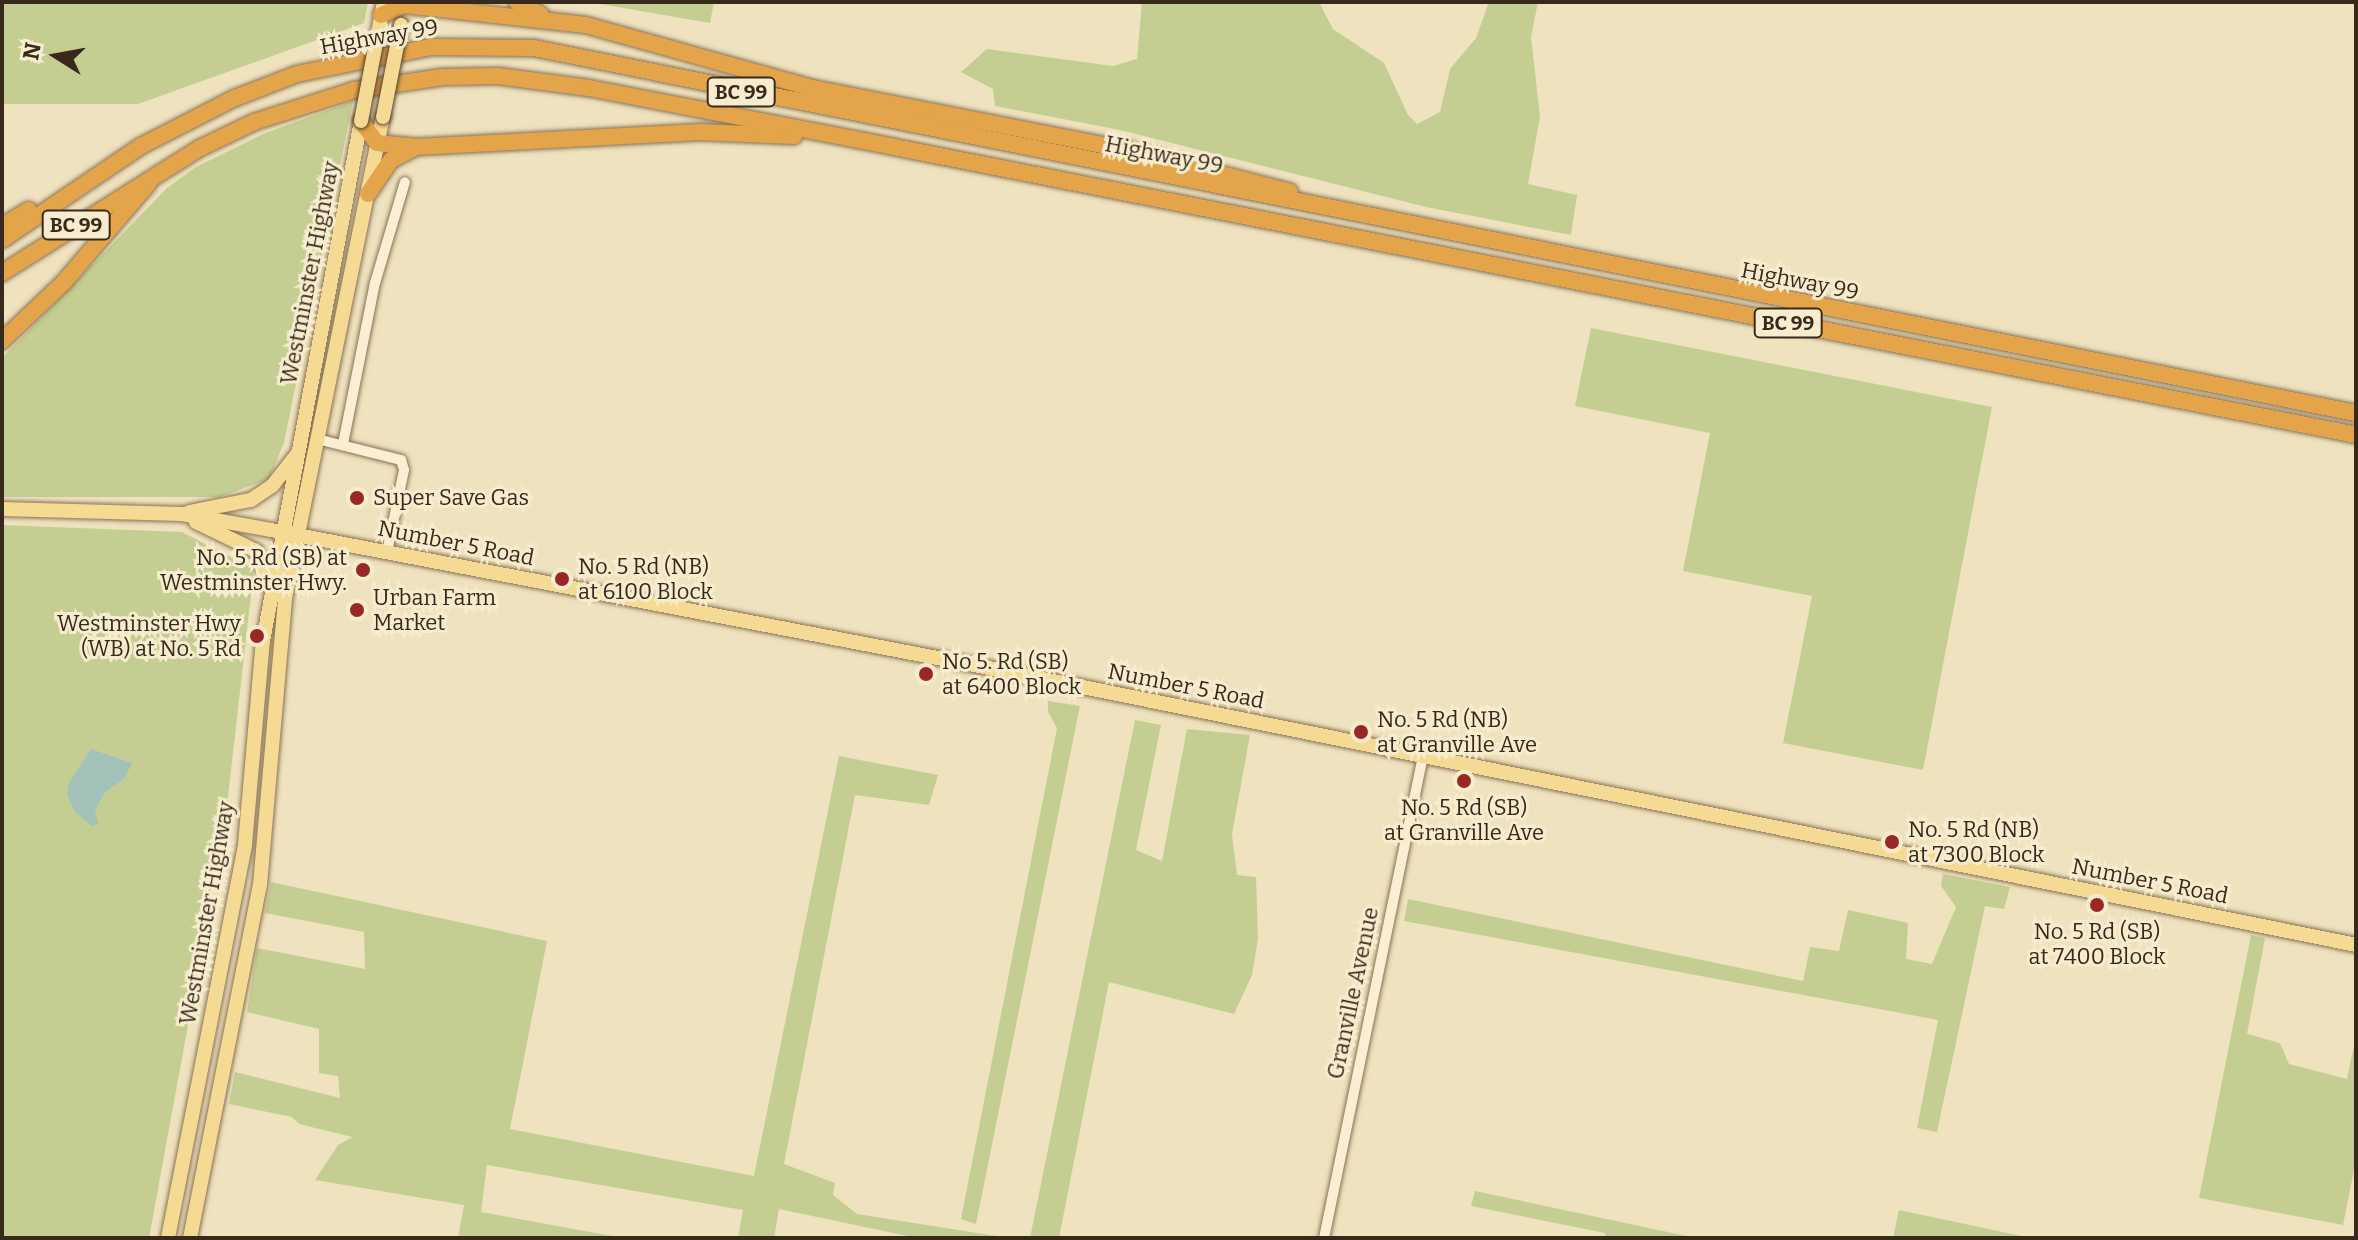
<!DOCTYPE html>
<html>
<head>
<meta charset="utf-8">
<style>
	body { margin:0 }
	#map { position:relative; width:2358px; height:1240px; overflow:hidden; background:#efe2be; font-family:Bitter,serif }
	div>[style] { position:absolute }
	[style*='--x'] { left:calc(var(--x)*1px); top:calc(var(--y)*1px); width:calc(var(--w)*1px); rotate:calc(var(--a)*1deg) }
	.green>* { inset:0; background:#c5ce92 }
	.water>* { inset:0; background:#a2c1b9 }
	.roads { filter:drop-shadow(0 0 2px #897356) drop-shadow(0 0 2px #897356) }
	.minor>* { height:10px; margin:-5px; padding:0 5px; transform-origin:5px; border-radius:5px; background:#faefd2 }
	.major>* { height:14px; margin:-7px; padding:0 7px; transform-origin:7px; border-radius:7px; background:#f5da94 }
	.highway>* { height:16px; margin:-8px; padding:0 8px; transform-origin:8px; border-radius:8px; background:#e4a54a }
	.bridges { filter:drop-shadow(0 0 2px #56402b) drop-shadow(0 0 2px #56402b) }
	.major-bridge>* { height:14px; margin:-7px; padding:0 7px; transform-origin:7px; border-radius:7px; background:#f5da94 }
	.dots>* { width:22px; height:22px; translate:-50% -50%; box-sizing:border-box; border:4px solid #f7ecce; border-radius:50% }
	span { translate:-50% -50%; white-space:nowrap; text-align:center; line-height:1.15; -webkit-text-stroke:6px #f7ecce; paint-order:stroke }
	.shield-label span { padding:2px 6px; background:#f7ecce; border:2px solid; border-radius:6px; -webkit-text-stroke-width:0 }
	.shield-label { font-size:20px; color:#372a1c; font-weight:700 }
	.street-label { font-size:22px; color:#372a1c }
	.poi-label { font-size:22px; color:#372a1c }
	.left { translate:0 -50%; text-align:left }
	.right { translate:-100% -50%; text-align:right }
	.frame { position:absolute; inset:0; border:4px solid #372a1c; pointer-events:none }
	.north { position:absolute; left:16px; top:16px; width:80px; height:80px; -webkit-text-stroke:6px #f7ecce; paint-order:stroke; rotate:281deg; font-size:22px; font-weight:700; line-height:32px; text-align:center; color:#372a1c }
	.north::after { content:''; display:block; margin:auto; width:28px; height:36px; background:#372a1c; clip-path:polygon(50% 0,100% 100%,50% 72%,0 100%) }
</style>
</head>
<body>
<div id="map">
	<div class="green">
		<div style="clip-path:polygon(2px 2px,368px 2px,364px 23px,138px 104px,2px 104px)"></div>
		<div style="clip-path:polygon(589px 2px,714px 2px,710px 23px)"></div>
		<div style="clip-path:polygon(1142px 2px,1319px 2px,1333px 29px,1384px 63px,1408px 115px,1417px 124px,1440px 112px,1450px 69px,1476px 38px,1489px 2px,1538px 2px,1531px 37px,1540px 117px,1528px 184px,1577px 195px,1571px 235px,1426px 207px,1120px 130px,995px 106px,993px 89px,961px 72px,987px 49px,1113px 66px,1137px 59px)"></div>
		<div style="clip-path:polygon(353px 101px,284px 443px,269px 479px,220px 497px,2px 497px,2px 358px,167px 188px,196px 167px,263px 134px)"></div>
		<div style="clip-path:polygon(1591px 328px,1992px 407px,1923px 770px,1783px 743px,1812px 596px,1683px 571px,1710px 433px,1575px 406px)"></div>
		<div style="clip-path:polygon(2px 525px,182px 532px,254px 569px,225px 823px,149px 1238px,2px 1238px)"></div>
		<div style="clip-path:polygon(1048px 701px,1080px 706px,976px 1224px,961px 1219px,1057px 728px,1048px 712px)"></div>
		<div style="clip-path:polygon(1135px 720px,1161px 725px,1136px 850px,1162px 861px,1187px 729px,1250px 735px,1232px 834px,1237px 875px,1256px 877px,1258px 939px,1252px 975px,1234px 1014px,1109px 982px,1059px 1238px,1030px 1238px)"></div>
		<div style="clip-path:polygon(839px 756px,938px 775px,929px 805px,855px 795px,784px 1164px,835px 1183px,833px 1195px,857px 1214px,1009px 1238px,917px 1238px,779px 1209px,774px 1238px,738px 1238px,743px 1210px,487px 1165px,481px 1212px,623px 1238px,458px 1238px,464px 1205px,315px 1180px,338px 1145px,352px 1137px,299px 1124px,292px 1117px,229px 1104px,235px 1072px,340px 1098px,338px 1076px,319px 1073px,319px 1029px,247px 1012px,257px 948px,365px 969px,364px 932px,265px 913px,271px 882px,547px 941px,510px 1129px,754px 1176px)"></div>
		<div style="clip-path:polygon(1943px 874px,2010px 887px,2004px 909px,1985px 906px,1937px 1132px,1917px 1128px,1938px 1020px,1404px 921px,1408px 899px,1803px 981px,1810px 947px,1839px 951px,1848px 910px,1908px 923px,1906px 959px,1932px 964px,1956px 907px,1941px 886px)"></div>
		<div style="clip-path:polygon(2251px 935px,2265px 938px,2247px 1034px,2280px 1043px,2289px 1064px,2347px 1079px,2356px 1036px,2356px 1160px,2343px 1225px,2199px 1198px)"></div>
		<div style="clip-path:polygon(1475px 1191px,1696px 1238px,1605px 1238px,1605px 1233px,1471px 1206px)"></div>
		<div style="clip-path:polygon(1899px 1210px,2031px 1238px,1893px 1238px)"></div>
	</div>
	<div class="water">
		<div style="clip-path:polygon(91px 749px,132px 763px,124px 779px,105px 792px,95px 810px,98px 824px,92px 826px,75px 812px,67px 795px,69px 783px)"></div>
	</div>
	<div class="roads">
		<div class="minor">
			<div style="--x:317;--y:439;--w:87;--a:14"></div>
			<div style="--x:401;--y:460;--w:10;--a:73"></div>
			<div style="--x:404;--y:470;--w:84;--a:101.7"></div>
			<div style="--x:343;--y:444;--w:164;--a:-78.8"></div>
			<div style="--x:375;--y:283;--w:105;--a:-73.5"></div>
			<div style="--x:1324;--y:1238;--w:491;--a:-78.4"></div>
		</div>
		<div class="major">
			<div style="--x:376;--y:43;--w:42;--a:-79"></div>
			<div style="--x:2;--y:509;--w:180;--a:1.6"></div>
			<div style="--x:182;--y:514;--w:90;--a:10.2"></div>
			<div style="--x:271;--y:530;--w:711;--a:10.87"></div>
			<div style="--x:969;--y:664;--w:1415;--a:11.45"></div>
			<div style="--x:189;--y:512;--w:63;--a:-11"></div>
			<div style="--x:251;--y:500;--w:25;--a:-34"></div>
			<div style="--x:272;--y:486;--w:42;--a:-51.8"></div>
			<div style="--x:196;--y:522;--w:67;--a:25.8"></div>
			<div style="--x:256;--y:551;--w:35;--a:68"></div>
			<div style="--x:168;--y:1238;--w:400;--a:-78.9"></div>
			<div style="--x:245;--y:845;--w:205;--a:-85"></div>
			<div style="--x:263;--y:641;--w:529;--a:-79.33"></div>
			<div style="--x:190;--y:1238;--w:360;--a:-78.8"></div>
			<div style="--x:260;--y:885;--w:288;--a:-85"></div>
			<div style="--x:285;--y:598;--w:491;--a:-78.5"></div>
		</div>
		<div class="highway">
			<div style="--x:517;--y:2;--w:27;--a:28"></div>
			<div style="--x:381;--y:15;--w:26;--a:-23"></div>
			<div style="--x:405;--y:5;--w:182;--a:6.3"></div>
			<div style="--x:586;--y:25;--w:234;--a:15.6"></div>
			<div style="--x:811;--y:88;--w:323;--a:11.1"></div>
			<div style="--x:1128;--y:150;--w:167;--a:14.5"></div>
			<div style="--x:361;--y:121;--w:27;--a:54"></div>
			<div style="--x:377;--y:143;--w:39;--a:6"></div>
			<div style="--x:416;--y:147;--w:285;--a:-3"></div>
			<div style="--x:701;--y:132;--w:93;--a:2.5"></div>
			<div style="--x:368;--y:194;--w:41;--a:-55.9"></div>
			<div style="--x:391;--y:160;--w:27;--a:-27"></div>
			<div style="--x:2;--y:226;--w:31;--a:-31"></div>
			<div style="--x:2;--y:240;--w:168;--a:-34.1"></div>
			<div style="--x:141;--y:146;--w:106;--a:-27.1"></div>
			<div style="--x:235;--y:98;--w:66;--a:-21.2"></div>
			<div style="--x:297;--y:74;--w:137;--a:-11.4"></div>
			<div style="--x:431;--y:47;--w:103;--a:0.6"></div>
			<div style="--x:534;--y:48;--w:1858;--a:11.33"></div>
			<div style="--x:2;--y:273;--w:234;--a:-32.3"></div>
			<div style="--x:200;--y:148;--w:60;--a:-25.7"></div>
			<div style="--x:254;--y:122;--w:105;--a:-17.7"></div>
			<div style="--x:354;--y:90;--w:90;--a:-8.3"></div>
			<div style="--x:443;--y:77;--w:55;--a:-1"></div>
			<div style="--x:498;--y:76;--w:92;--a:7.5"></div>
			<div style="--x:589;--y:88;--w:311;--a:10.9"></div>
			<div style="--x:894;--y:147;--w:1490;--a:11.14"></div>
			<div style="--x:2;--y:341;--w:86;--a:-43.6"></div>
			<div style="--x:64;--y:282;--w:129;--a:-49.4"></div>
		</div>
	</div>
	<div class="bridges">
		<div class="major-bridge">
			<div style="--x:383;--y:117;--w:94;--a:-78.9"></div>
			<div style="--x:361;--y:121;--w:79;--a:-79.1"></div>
		</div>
	</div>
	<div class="dots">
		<div style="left:357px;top:498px;background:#9a2724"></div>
		<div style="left:363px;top:570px;background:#9a2724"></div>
		<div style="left:562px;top:579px;background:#9a2724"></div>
		<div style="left:357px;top:610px;background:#9a2724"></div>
		<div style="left:257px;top:636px;background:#9a2724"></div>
		<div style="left:926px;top:674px;background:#9a2724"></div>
		<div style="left:1361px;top:732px;background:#9a2724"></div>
		<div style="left:1464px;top:781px;background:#9a2724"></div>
		<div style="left:1892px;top:842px;background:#9a2724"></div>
		<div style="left:2097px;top:905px;background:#9a2724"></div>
	</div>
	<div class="shield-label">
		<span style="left:741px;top:92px">BC 99</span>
		<span style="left:76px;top:225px">BC 99</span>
		<span style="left:1788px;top:323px">BC 99</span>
	</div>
	<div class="street-label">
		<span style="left:379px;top:37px;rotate:-10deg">Highway 99</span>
		<span style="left:1164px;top:155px;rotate:11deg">Highway 99</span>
		<span style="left:310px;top:273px;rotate:-79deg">Westminster Highway</span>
		<span style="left:1800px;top:281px;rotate:11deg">Highway 99</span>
		<span style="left:456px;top:543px;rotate:11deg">Number 5 Road</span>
		<span style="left:1186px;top:686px;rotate:11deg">Number 5 Road</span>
		<span style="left:2150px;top:881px;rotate:11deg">Number 5 Road</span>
		<span style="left:207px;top:913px;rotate:-80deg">Westminster Highway</span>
		<span style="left:1353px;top:993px;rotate:-78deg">Granville Avenue</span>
	</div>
	<div class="poi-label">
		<span class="left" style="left:373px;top:498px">Super Save Gas</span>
		<span class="right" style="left:347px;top:570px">No. 5 Rd (SB) at<br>Westminster Hwy.</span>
		<span class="left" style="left:578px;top:579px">No. 5 Rd (NB)<br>at 6100 Block</span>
		<span class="left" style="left:373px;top:610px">Urban Farm<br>Market</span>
		<span class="right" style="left:241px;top:636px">Westminster Hwy<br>(WB) at No. 5 Rd</span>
		<span class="left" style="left:942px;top:674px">No 5. Rd (SB)<br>at 6400 Block</span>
		<span class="left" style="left:1377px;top:732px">No. 5 Rd (NB)<br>at Granville Ave</span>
		<span style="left:1464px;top:820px">No. 5 Rd (SB)<br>at Granville Ave</span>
		<span class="left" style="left:1908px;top:842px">No. 5 Rd (NB)<br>at 7300 Block</span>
		<span style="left:2097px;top:944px">No. 5 Rd (SB)<br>at 7400 Block</span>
	</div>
	<div class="frame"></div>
	<div class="north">N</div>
</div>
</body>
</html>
